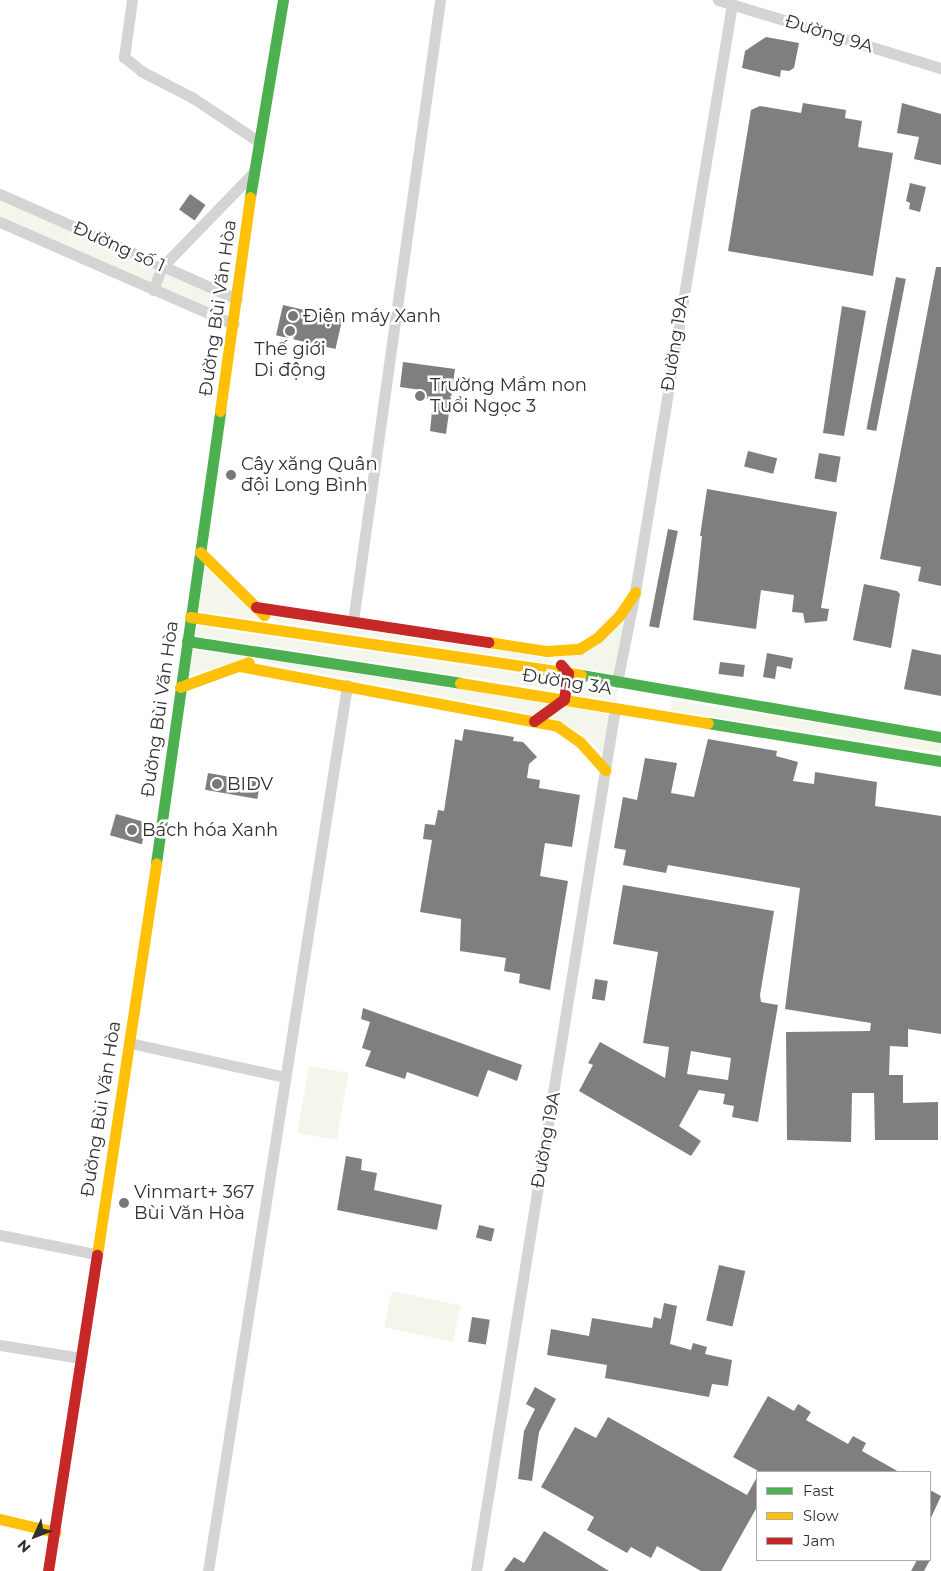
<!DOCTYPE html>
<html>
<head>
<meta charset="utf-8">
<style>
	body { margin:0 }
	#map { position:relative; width:941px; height:1571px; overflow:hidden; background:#fff; font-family:Montserrat,sans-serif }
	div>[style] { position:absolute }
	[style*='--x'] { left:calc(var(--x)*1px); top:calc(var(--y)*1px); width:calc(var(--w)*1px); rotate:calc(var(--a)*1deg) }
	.green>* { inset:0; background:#f4f6ec; transform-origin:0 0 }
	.building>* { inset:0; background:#7f7f7f; transform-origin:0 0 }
	.street>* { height:11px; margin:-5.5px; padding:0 5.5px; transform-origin:5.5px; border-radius:5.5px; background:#d4d4d4 }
	.fast>* { height:11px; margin:-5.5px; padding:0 5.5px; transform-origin:5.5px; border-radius:5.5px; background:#4caf50 }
	.slow>* { height:11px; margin:-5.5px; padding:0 5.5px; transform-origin:5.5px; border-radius:5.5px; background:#ffc107 }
	.jam>* { height:11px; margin:-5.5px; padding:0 5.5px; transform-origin:5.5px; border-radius:5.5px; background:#c62828 }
	.dots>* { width:14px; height:14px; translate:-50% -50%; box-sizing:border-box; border:2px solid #fff; border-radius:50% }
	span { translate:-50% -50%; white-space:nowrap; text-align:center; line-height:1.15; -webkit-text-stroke:5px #fff; paint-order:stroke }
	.street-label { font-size:18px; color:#303030 }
	.poi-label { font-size:18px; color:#303030 }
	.left { translate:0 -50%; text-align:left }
	.legend { position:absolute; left:756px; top:1471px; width:175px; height:90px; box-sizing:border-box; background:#fff; border:1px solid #acacac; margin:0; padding:6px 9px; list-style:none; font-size:15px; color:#303030 }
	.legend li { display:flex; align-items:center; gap:10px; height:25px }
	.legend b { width:25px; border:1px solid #acacac }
	.north { position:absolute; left:10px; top:1511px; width:50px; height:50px; -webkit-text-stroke:4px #fff; paint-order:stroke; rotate:227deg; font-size:14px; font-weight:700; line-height:20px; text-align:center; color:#303030 }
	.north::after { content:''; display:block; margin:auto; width:18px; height:22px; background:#303030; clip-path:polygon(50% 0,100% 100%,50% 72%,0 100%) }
</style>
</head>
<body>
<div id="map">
	<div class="green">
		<div style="left:0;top:199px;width:171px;height:18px;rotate:24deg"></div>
		<div style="left:164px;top:273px;width:72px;height:16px;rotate:23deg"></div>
		<div style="clip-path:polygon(205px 567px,262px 620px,199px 611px)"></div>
		<div style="clip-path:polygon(271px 617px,548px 658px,554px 664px,276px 622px)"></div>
		<div style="clip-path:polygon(625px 621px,619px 675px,567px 666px,559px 657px)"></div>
		<div style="clip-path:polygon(197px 626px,562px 680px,561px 691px,196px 635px)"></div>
		<div style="clip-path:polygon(193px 650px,251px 657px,189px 676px)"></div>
		<div style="clip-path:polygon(269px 660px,551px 704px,537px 715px,262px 662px)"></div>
		<div style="left:571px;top:681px;width:48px;height:12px;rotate:10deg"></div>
		<div style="left:672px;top:700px;width:273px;height:10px;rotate:9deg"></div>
		<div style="clip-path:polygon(562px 706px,613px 715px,606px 758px,584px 735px,549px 717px)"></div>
		<div style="left:309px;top:1066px;width:40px;height:68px;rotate:10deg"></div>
		<div style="left:392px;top:1291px;width:70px;height:37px;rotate:12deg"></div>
	</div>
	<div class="building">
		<div style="clip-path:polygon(766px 37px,799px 43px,794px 68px,789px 71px,781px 70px,780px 77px,742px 68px,745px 51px)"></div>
		<div style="clip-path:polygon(803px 103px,846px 110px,845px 118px,862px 121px,858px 147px,893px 153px,873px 276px,728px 251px,751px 110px,760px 106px,801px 113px)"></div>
		<div style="clip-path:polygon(902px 103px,941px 114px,941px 165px,914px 159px,919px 137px,897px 133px)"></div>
		<div style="clip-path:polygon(910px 183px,926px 187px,920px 212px,909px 209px,910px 203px,906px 201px)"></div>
		<div style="left:190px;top:194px;width:19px;height:19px;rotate:35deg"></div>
		<div style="clip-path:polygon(936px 267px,941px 267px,941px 586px,918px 581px,921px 567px,880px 559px)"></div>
		<div style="left:896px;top:277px;width:10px;height:155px;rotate:11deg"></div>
		<div style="left:283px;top:305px;width:61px;height:31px;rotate:13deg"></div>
		<div style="clip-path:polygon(842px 306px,866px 311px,844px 436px,823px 433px)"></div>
		<div style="clip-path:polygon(403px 362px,455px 369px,446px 434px,430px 431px,433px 402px,424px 397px,421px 390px,400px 387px)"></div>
		<div style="left:748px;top:451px;width:30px;height:16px;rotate:14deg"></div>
		<div style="left:819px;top:453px;width:22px;height:26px;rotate:10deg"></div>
		<div style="clip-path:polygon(707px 489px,837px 512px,821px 608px,829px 609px,827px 621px,805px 623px,803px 613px,792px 612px,794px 595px,761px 590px,756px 629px,693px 620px,702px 536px,700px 536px)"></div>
		<div style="left:668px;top:529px;width:10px;height:99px;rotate:11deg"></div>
		<div style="clip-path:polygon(864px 584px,897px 591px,900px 594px,891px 648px,853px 640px)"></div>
		<div style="clip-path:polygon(912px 649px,941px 655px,941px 696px,904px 689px)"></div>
		<div style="clip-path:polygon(767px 653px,793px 658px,791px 669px,777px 666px,775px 679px,763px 677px)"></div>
		<div style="left:720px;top:662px;width:25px;height:12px;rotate:7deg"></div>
		<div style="clip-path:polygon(464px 729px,514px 737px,513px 741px,523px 742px,537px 757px,529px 764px,527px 778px,540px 780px,539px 788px,580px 795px,572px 847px,545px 843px,540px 876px,568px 881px,550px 990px,519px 983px,520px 974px,504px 971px,506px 958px,460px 951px,461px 919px,420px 912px,432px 840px,423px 839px,425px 824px,435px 825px,438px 810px,444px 811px,455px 739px,462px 741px)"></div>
		<div style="clip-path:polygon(708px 739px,777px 751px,776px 756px,798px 762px,793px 781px,814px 784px,815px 772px,877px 782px,875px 806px,941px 816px,941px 1034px,908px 1029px,908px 1047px,890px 1046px,889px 1075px,903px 1075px,903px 1103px,938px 1102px,938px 1140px,875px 1140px,874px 1093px,852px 1093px,851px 1142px,787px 1140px,786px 1032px,870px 1031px,871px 1023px,785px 1009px,800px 888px,668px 865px,666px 873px,623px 865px,626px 850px,614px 848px,623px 797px,637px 800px,645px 758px,677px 763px,671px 793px,694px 797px)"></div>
		<div style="left:208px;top:773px;width:53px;height:17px;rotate:10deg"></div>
		<div style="left:116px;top:814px;width:33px;height:22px;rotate:16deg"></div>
		<div style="clip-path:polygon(evenodd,623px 885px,774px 911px,760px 995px,761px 1002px,778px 1005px,758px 1122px,732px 1117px,734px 1106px,723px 1104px,725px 1094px,699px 1090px,679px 1126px,701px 1141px,691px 1156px,579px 1091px,593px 1065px,588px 1063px,600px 1042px,665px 1078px,669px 1047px,643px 1043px,658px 952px,613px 944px,623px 885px,691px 1051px,731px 1058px,728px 1080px,687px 1074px,691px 1051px)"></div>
		<div style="left:595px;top:979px;width:13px;height:20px;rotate:9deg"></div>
		<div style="clip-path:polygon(363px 1008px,522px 1065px,517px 1081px,488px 1070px,478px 1097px,407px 1072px,405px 1079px,365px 1066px,371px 1051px,362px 1048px,370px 1022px,361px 1019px)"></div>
		<div style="clip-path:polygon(346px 1156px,362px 1159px,361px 1170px,377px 1173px,374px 1190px,442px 1205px,437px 1230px,337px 1210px)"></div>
		<div style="left:479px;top:1225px;width:16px;height:13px;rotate:14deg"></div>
		<div style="left:719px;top:1265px;width:27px;height:57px;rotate:13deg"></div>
		<div style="clip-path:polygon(664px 1303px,677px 1306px,670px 1344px,691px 1350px,693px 1343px,707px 1347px,705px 1354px,732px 1360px,728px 1386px,712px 1384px,709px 1397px,605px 1378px,607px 1365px,547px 1355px,551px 1329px,589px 1336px,592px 1318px,652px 1328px,654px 1317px,661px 1319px)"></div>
		<div style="left:472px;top:1317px;width:18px;height:25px;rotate:9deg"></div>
		<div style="clip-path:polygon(535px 1387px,556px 1399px,539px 1432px,532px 1481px,518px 1479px,524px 1431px,535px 1409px,526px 1404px)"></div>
		<div style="clip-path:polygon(768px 1396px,794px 1411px,798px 1404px,811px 1412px,806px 1420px,848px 1444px,853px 1436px,866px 1443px,862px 1451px,899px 1472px,760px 1472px,733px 1457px)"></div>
		<div style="clip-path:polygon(608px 1417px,747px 1495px,757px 1477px,757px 1507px,721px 1571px,701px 1571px,657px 1546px,651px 1558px,631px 1547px,627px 1553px,587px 1530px,594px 1517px,541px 1487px,575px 1427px,596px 1438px)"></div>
		<div style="clip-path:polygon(930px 1490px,941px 1496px,930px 1520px)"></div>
		<div style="clip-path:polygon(544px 1531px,609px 1571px,504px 1571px,514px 1557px,524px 1563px)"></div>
		<div style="clip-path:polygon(917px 1560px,930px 1560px,924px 1571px,911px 1571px)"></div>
	</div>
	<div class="street">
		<div style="--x:132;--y:0;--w:58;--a:98"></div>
		<div style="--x:124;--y:57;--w:22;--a:39"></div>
		<div style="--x:141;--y:71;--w:59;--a:27.4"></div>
		<div style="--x:193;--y:98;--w:78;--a:33.5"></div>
		<div style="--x:718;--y:0;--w:233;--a:17"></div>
		<div style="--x:0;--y:194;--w:259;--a:23.9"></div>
		<div style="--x:0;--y:222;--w:255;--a:23.6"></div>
		<div style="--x:153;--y:290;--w:25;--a:-69"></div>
		<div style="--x:162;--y:267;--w:131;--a:-45.9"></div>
		<div style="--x:353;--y:621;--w:627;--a:-82.02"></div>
		<div style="--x:617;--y:682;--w:92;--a:-78.7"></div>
		<div style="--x:635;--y:592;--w:596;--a:-80.63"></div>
		<div style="--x:130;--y:1043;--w:159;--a:12.4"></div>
		<div style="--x:0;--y:1235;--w:98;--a:11.2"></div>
		<div style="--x:0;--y:1345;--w:82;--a:9.1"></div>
		<div style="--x:208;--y:1571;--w:897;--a:-81.08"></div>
		<div style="--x:476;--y:1571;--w:874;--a:-80.85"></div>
	</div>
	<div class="fast">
		<div style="--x:250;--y:197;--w:200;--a:-80.5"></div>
		<div style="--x:187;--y:641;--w:276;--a:8.7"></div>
		<div style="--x:581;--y:675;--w:365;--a:9.8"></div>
		<div style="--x:708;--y:723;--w:236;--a:9.3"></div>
		<div style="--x:156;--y:863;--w:457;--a:-81.9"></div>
	</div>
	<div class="slow">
		<div style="--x:220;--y:411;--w:216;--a:-82"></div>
		<div style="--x:200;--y:552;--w:90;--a:44.5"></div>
		<div style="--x:190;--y:617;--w:395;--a:8.4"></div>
		<div style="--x:488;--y:642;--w:60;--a:8.7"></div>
		<div style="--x:547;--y:651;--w:32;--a:-4"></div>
		<div style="--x:579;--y:649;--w:22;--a:-32"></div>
		<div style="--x:598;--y:637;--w:30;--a:-45"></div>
		<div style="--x:619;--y:616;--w:29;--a:-56"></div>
		<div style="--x:240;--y:666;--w:323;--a:10.7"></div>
		<div style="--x:557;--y:726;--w:28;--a:35"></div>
		<div style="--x:580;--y:742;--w:38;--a:48"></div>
		<div style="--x:460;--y:683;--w:251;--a:9.2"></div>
		<div style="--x:180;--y:687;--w:73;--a:-19.9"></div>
		<div style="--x:97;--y:1255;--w:396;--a:-81.4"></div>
		<div style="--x:0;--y:1519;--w:57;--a:13.3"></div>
	</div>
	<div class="jam">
		<div style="--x:256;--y:607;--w:235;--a:8.6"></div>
		<div style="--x:534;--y:721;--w:37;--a:-36"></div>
		<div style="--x:564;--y:699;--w:26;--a:-81"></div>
		<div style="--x:568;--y:673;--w:11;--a:-131"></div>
		<div style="--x:48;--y:1571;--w:320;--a:-81.2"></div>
	</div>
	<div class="dots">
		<div style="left:293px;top:316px;background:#787878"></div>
		<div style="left:290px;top:331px;background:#787878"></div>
		<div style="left:420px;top:396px;background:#787878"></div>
		<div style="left:231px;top:475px;background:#787878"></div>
		<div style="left:217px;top:784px;background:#787878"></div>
		<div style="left:132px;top:830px;background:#787878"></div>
		<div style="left:124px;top:1203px;background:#787878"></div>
	</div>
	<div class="street-label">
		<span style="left:829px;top:34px;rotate:17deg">Đường 9A</span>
		<span style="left:119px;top:247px;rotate:24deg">Đường số 1</span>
		<span style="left:218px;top:308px;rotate:-82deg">Đường Bùi Văn Hòa</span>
		<span style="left:675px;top:343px;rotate:-81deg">Đường 19A</span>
		<span style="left:567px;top:682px;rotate:9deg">Đường 3A</span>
		<span style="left:160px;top:709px;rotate:-82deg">Đường Bùi Văn Hòa</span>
		<span style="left:101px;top:1109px;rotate:-81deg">Đường Bùi Văn Hòa</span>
		<span style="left:546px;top:1140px;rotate:-80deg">Đường 19A</span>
	</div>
	<div class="poi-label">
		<span class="left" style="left:303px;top:316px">Điện máy Xanh</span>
		<span style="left:290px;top:360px">Thế giới<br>Di động</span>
		<span class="left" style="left:430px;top:396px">Trường Mầm non<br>Tuổi Ngọc 3</span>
		<span class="left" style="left:241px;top:475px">Cây xăng Quân<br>đội Long Bình</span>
		<span class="left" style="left:227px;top:784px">BIDV</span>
		<span class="left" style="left:142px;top:830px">Bách hóa Xanh</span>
		<span class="left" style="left:134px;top:1203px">Vinmart+ 367<br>Bùi Văn Hòa</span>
	</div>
	<ul class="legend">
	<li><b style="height:6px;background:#4caf50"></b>Fast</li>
	<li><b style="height:6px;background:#ffc107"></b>Slow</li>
	<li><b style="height:6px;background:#c62828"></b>Jam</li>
	</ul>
	<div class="north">N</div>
</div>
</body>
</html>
